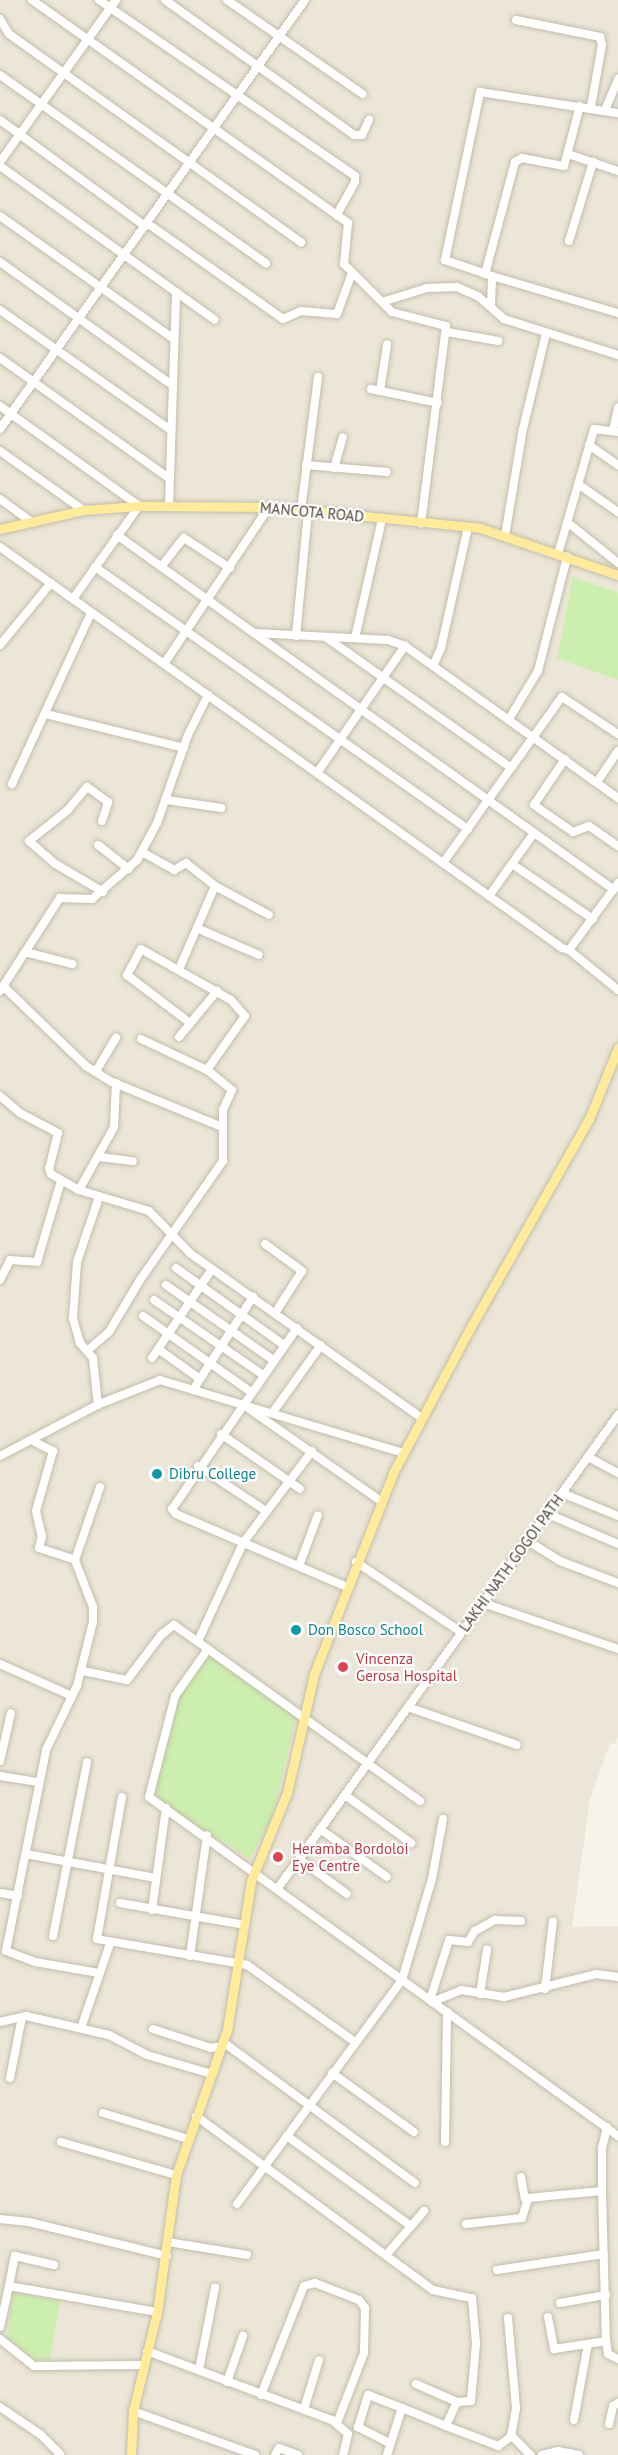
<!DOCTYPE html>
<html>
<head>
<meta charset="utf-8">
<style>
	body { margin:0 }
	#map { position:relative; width:618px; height:2455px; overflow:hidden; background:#f6f3ea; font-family:"PT Sans",sans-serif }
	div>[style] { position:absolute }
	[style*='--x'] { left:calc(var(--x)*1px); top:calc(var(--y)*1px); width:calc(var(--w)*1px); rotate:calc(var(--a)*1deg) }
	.residential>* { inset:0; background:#ebe6d7 }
	.green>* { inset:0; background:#cceeaf }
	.roads { filter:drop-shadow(0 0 2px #c3bdab) drop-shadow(0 0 2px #c3bdab) }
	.minor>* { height:8px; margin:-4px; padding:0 4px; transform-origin:4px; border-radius:4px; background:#fff }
	.major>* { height:9px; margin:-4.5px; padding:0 4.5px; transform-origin:4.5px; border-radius:4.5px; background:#ffeb9a }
	.dots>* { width:16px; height:16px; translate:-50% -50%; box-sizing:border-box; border:3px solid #fff; border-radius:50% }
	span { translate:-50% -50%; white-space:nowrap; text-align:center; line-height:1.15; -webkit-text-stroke:4.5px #fff; paint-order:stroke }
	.street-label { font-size:15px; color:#4b4537 }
	.culture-label { font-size:15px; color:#0d838f }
	.left { translate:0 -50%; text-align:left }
	.health-label { font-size:15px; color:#be3a42 }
</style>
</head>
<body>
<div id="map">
	<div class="residential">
		<div style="clip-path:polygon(0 0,618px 0,618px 1737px,615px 1744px,610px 1743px,590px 1799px,572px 1927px,618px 1926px,618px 2455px,0 2455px)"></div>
	</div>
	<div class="green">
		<div style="clip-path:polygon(573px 577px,618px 593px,618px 680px,557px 658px)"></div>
		<div style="clip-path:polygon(212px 1651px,296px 1717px,273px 1815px,250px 1859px,156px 1799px,158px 1772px,177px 1694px)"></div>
		<div style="clip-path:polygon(13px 2293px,60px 2301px,50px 2359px,36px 2360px,7px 2338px)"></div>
	</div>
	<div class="roads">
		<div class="minor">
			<div style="--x:32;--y:0;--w:387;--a:35.2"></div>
			<div style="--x:348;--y:223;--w:41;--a:95.6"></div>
			<div style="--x:344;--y:264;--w:68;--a:45"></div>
			<div style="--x:392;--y:312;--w:56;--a:14.5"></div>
			<div style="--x:446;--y:326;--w:199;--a:97.2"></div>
			<div style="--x:99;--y:0;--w:311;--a:34.5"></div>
			<div style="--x:355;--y:176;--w:6;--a:90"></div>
			<div style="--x:355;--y:182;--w:38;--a:119"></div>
			<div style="--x:165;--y:0;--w:232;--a:35.5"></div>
			<div style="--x:354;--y:135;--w:8;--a:0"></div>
			<div style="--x:362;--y:135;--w:17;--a:-65"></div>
			<div style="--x:227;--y:0;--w:165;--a:34.7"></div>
			<div style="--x:0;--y:19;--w:17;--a:59"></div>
			<div style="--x:9;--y:34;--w:359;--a:35.5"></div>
			<div style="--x:516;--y:20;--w:86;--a:11.4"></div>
			<div style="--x:600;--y:37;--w:8;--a:76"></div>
			<div style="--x:602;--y:45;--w:63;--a:100.1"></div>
			<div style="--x:0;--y:75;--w:326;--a:35.3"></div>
			<div style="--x:605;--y:110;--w:34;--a:-67"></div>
			<div style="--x:0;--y:120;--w:180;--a:36.2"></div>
			<div style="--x:568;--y:154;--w:53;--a:18.8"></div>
			<div style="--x:0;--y:162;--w:199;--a:-54.4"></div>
			<div style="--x:0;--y:166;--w:264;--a:35.6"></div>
			<div style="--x:0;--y:216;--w:213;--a:35.3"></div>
			<div style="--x:147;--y:223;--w:166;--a:35.2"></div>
			<div style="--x:283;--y:319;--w:20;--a:-24"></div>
			<div style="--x:301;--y:311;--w:36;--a:5"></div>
			<div style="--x:337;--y:314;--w:44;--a:-69.9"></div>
			<div style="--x:569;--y:241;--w:83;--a:-73.1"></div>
			<div style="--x:0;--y:262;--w:211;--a:35.6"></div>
			<div style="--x:485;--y:274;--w:116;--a:-75"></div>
			<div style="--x:515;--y:162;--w:8;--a:-30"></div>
			<div style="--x:522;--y:158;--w:43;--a:10.8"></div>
			<div style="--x:564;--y:166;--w:62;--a:-75.1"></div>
			<div style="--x:492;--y:276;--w:50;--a:-161.2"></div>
			<div style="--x:445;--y:260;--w:172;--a:-78.2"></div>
			<div style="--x:480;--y:92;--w:140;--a:8.7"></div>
			<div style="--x:382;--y:302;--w:47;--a:-17.3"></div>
			<div style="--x:427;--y:288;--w:30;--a:-2"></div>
			<div style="--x:457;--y:287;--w:24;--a:24"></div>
			<div style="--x:479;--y:297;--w:33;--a:41"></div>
			<div style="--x:504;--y:319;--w:120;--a:17.5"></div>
			<div style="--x:491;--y:306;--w:30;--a:-88"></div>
			<div style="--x:492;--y:276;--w:131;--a:16.4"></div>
			<div style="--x:0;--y:310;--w:209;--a:35.1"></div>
			<div style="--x:447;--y:332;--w:52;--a:10"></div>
			<div style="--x:0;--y:358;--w:207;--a:35.4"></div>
			<div style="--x:371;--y:389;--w:68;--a:11.8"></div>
			<div style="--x:380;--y:391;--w:47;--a:-81.3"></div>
			<div style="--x:0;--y:406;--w:171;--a:35.7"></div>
			<div style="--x:139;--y:506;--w:114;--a:125.4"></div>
			<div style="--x:0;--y:429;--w:526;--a:-54.59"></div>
			<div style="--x:613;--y:430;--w:23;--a:-77"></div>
			<div style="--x:589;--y:445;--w:35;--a:35"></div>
			<div style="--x:0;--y:451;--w:102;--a:35.4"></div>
			<div style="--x:306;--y:465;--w:81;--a:4.9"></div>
			<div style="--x:334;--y:468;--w:32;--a:-74"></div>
			<div style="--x:578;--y:484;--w:49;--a:35"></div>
			<div style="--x:0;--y:499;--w:39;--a:36"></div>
			<div style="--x:169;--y:506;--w:214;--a:-88.1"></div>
			<div style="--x:301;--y:510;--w:134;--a:-82.7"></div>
			<div style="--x:567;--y:522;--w:65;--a:38.8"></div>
			<div style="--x:117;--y:535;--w:168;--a:35.6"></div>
			<div style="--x:254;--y:633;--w:134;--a:3"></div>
			<div style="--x:388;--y:640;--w:18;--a:19"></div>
			<div style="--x:505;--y:536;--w:109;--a:-80.5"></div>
			<div style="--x:523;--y:429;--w:99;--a:-76.5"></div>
			<div style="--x:0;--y:547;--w:690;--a:35.51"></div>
			<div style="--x:562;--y:948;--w:7;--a:16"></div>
			<div style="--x:569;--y:950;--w:63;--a:39.2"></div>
			<div style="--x:558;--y:554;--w:130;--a:-73.9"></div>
			<div style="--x:594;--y:429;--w:24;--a:7"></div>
			<div style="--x:95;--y:567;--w:456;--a:35.1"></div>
			<div style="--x:161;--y:567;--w:37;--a:-52"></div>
			<div style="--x:184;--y:538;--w:55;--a:33.1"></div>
			<div style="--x:254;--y:633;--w:442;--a:35.5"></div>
			<div style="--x:296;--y:636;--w:126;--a:-84.5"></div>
			<div style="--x:327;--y:638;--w:225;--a:35.2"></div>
			<div style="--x:355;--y:638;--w:122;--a:-77.2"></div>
			<div style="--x:0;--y:645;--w:80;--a:-50.6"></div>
			<div style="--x:164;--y:664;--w:189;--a:-56.2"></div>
			<div style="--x:433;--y:666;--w:20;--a:-66"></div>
			<div style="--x:441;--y:648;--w:124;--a:-77.4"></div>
			<div style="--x:46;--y:714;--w:142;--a:13.8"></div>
			<div style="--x:509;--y:719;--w:56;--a:-58.9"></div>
			<div style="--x:538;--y:671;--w:118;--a:-75.7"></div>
			<div style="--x:565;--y:759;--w:55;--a:124"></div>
			<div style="--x:534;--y:805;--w:47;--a:34.7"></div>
			<div style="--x:573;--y:832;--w:17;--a:-21"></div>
			<div style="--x:589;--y:826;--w:35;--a:35"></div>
			<div style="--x:317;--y:773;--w:155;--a:-55.3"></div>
			<div style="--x:405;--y:646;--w:262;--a:35.5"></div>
			<div style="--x:597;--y:782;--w:37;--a:-56"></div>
			<div style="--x:12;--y:784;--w:188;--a:-65.2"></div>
			<div style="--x:167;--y:800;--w:55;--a:8.4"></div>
			<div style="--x:102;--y:821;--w:20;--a:-72"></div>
			<div style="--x:108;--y:802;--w:26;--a:-144"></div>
			<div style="--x:87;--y:787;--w:30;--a:130"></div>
			<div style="--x:68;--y:810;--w:50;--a:141.5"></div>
			<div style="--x:29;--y:841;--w:33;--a:41"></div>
			<div style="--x:54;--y:863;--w:57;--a:30.6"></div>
			<div style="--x:98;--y:845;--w:39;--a:38"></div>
			<div style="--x:142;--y:852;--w:37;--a:29"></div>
			<div style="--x:174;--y:870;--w:14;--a:-30"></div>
			<div style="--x:186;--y:863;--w:37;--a:38"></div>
			<div style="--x:215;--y:886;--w:90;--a:113.4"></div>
			<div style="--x:443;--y:863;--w:204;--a:-54.4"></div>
			<div style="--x:562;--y:697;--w:67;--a:33.5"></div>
			<div style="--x:512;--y:864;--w:98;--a:34.2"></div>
			<div style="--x:215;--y:886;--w:61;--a:28.2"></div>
			<div style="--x:489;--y:896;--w:77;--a:-54.5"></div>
			<div style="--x:199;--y:929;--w:65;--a:23.4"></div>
			<div style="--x:569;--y:950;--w:83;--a:-53.8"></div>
			<div style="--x:25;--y:952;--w:49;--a:14.3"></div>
			<div style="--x:4;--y:987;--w:114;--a:43.9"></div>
			<div style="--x:86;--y:1066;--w:31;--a:32"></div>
			<div style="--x:112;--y:1082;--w:119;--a:22.2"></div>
			<div style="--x:0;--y:991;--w:111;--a:-57.2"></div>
			<div style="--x:60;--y:898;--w:32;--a:2"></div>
			<div style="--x:92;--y:899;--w:60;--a:-40.9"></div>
			<div style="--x:137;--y:860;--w:42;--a:-61.6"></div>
			<div style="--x:157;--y:823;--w:93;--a:-70.6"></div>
			<div style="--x:188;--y:735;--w:45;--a:-63.4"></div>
			<div style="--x:179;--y:1037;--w:60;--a:-50.4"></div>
			<div style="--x:141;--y:1039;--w:73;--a:25.2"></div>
			<div style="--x:96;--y:1071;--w:39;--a:-59"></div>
			<div style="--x:0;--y:1096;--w:26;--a:40"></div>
			<div style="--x:20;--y:1113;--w:43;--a:27.8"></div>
			<div style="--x:58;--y:1133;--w:36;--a:104"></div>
			<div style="--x:49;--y:1168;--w:6;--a:72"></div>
			<div style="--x:51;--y:1174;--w:32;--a:30"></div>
			<div style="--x:79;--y:1190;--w:73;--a:16.7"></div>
			<div style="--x:149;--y:1211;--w:60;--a:45.7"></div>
			<div style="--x:191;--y:1254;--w:283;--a:35.4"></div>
			<div style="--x:99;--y:1157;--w:34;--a:7"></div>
			<div style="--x:79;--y:1190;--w:72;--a:-60.9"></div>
			<div style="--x:114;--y:1127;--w:44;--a:-87.4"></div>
			<div style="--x:265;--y:1244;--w:46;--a:36.1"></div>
			<div style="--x:302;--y:1271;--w:50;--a:122.7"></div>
			<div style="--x:176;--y:1268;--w:133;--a:35.5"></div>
			<div style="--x:0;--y:1280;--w:22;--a:-63"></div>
			<div style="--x:10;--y:1260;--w:27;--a:4"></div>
			<div style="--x:37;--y:1262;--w:84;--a:-73.5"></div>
			<div style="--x:166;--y:1285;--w:131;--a:35"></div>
			<div style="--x:154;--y:1300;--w:132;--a:34.5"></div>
			<div style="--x:143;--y:1316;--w:132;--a:35.1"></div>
			<div style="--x:297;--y:1328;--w:220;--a:124.6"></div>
			<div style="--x:172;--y:1509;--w:6;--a:51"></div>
			<div style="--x:176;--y:1514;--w:186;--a:23.1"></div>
			<div style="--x:158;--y:1349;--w:50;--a:35.3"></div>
			<div style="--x:87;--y:1351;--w:29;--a:-41"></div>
			<div style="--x:109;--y:1332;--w:61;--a:-59.2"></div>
			<div style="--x:140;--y:1280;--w:145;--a:-55.1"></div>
			<div style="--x:223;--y:1161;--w:51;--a:-90"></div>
			<div style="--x:223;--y:1110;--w:22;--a:-66"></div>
			<div style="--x:232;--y:1090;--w:32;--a:-141"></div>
			<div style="--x:207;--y:1070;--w:66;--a:-54.9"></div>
			<div style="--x:245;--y:1016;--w:21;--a:-131"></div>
			<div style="--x:231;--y:1000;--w:103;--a:-150.5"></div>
			<div style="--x:141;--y:949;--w:30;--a:118"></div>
			<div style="--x:127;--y:975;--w:79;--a:37.3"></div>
			<div style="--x:152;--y:1358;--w:107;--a:-56"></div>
			<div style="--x:193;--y:1390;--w:111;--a:-57.2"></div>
			<div style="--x:98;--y:1405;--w:47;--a:-96.1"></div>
			<div style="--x:93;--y:1358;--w:20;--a:-131"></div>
			<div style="--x:80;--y:1343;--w:26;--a:-106"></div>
			<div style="--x:73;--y:1318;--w:56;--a:-85.9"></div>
			<div style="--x:77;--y:1262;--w:69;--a:-71.3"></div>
			<div style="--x:248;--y:1408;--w:162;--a:35"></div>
			<div style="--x:273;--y:1412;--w:82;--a:-54.4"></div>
			<div style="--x:221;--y:1434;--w:96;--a:34.8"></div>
			<div style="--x:31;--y:1440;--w:25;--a:27"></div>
			<div style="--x:53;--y:1451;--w:62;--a:105.8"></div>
			<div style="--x:36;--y:1511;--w:26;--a:77"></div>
			<div style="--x:42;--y:1536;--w:12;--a:104"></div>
			<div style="--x:39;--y:1548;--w:38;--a:18"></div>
			<div style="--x:0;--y:1456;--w:110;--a:-27.7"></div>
			<div style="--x:97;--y:1405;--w:68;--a:-21.6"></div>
			<div style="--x:160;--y:1380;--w:255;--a:16.7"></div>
			<div style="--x:588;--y:1457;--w:34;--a:28"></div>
			<div style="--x:198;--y:1466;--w:82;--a:33.5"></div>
			<div style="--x:562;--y:1493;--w:61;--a:22.3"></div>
			<div style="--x:548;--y:1514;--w:76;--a:23.2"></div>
			<div style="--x:528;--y:1541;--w:38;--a:32"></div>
			<div style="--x:560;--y:1561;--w:62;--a:20.8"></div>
			<div style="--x:356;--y:1562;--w:126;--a:33.7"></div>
			<div style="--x:299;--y:1566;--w:54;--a:-69.6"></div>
			<div style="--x:483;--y:1603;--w:143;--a:18.8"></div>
			<div style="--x:198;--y:1641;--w:108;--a:-65.3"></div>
			<div style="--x:243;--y:1543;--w:115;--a:-53.1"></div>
			<div style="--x:0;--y:1664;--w:79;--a:24"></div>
			<div style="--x:83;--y:1671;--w:45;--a:11.6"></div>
			<div style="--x:127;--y:1680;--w:56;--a:-52.9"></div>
			<div style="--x:161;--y:1635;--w:16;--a:-38"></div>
			<div style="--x:174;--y:1625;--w:42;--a:35.2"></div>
			<div style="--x:408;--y:1707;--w:115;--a:19.2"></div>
			<div style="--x:0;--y:1761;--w:49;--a:-77.1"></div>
			<div style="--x:0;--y:1776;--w:39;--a:9"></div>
			<div style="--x:345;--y:1795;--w:82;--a:36"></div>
			<div style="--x:122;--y:1797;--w:144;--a:100"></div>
			<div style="--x:97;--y:1939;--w:152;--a:9.8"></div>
			<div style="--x:247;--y:1965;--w:133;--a:35.5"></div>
			<div style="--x:420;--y:1801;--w:261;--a:-144.4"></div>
			<div style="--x:208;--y:1649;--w:57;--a:125.1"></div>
			<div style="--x:175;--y:1696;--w:104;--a:104.4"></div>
			<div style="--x:149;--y:1797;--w:579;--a:35.86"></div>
			<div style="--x:320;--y:1829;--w:82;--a:35.6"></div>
			<div style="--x:26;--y:1854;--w:132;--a:10.5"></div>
			<div style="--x:299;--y:1859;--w:59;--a:36.1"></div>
			<div style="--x:278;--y:1888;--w:583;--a:-54.29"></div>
			<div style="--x:0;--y:1893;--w:18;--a:9"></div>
			<div style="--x:120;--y:1903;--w:127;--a:10"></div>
			<div style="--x:152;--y:1910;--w:103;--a:-82.2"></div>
			<div style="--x:53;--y:1936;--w:177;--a:-78.9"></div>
			<div style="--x:190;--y:1956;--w:122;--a:-82"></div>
			<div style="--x:99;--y:1973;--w:65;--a:-170.2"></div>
			<div style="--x:35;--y:1962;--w:31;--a:-159"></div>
			<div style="--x:6;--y:1951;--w:205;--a:-78.7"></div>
			<div style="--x:46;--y:1750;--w:71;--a:-64.2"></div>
			<div style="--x:77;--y:1686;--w:66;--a:-76"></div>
			<div style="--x:93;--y:1622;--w:15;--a:-90"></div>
			<div style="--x:93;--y:1607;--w:50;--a:-111"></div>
			<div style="--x:75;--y:1560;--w:77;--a:-71.1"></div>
			<div style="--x:545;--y:1989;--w:68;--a:-83.3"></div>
			<div style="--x:480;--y:1994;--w:45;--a:-81"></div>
			<div style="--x:430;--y:2000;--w:63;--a:-72.4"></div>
			<div style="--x:449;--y:1940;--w:19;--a:6"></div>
			<div style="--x:468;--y:1942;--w:13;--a:-58"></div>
			<div style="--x:475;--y:1931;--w:23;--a:-29"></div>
			<div style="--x:495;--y:1920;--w:26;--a:2"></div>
			<div style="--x:432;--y:2002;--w:31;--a:-22"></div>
			<div style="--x:461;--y:1990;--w:44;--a:9.2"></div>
			<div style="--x:504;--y:1997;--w:95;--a:-14"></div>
			<div style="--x:596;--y:1974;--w:22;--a:8"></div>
			<div style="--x:0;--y:2022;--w:27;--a:-13"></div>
			<div style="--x:26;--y:2016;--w:85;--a:12.9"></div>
			<div style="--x:109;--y:2035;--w:43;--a:27.8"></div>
			<div style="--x:147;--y:2055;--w:68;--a:16.3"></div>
			<div style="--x:81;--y:2028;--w:89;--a:-71"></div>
			<div style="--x:153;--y:2029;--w:61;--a:18.1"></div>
			<div style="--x:211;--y:2048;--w:11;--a:-10"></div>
			<div style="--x:223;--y:2042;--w:238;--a:36.3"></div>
			<div style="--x:332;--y:2073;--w:101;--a:35.7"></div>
			<div style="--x:10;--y:2078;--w:62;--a:-78.9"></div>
			<div style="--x:103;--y:2113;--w:89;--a:17"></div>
			<div style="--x:196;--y:2116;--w:294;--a:36.3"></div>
			<div style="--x:433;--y:2290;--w:40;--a:12"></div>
			<div style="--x:472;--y:2298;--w:45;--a:84.9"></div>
			<div style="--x:476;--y:2343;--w:58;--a:94.9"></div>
			<div style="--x:471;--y:2401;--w:14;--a:176"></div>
			<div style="--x:457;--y:2402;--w:45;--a:-156.3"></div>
			<div style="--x:607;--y:2127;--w:22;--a:103"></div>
			<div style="--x:602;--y:2148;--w:43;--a:90"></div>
			<div style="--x:602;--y:2191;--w:150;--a:88.5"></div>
			<div style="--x:606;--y:2341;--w:13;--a:81"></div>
			<div style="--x:608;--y:2354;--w:11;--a:27"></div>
			<div style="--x:287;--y:2136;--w:153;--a:36"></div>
			<div style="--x:61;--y:2142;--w:120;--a:16"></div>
			<div style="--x:445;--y:2142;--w:130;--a:-89.1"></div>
			<div style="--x:521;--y:2177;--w:22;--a:80"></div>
			<div style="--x:237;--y:2204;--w:278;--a:-53.6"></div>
			<div style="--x:402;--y:1980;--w:105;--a:-73.5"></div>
			<div style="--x:432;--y:1879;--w:61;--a:-79.6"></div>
			<div style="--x:0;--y:2219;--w:29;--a:6"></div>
			<div style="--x:29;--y:2222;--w:142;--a:13.8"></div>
			<div style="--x:466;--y:2224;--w:56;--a:-6.1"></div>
			<div style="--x:522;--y:2218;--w:21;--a:-73"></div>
			<div style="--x:528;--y:2198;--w:74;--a:-5.4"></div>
			<div style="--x:168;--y:2242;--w:80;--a:9.3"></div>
			<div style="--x:387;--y:2254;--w:57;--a:-49.3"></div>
			<div style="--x:497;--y:2270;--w:108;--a:-8.5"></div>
			<div style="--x:9;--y:2286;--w:31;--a:-79"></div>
			<div style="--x:15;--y:2256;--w:40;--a:13"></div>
			<div style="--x:560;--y:2303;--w:47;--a:-9.9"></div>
			<div style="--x:548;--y:2317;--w:33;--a:79"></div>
			<div style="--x:554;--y:2349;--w:53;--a:-8.7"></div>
			<div style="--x:508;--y:2318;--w:90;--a:84.9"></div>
			<div style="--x:516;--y:2408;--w:27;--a:100"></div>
			<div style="--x:511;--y:2435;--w:28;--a:46"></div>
			<div style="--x:0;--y:2327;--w:42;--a:-77.6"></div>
			<div style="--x:9;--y:2286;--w:150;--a:10"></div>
			<div style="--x:0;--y:2339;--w:43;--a:38.5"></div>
			<div style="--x:34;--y:2366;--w:109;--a:-0.5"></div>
			<div style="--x:147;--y:2351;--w:197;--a:20.5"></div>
			<div style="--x:332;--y:2420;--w:21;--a:41"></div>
			<div style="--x:348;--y:2434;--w:22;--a:103"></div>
			<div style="--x:199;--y:2370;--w:84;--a:-79"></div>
			<div style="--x:227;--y:2382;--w:49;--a:-70.8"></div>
			<div style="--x:261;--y:2395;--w:117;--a:-68.5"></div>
			<div style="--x:304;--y:2286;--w:11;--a:-15"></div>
			<div style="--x:315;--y:2283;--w:47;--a:21.1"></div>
			<div style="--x:359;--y:2300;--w:10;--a:53"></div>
			<div style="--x:365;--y:2308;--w:45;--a:91.3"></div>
			<div style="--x:364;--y:2353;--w:75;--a:111.1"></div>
			<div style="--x:457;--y:2402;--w:26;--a:115"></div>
			<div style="--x:446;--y:2426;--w:56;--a:21"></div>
			<div style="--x:498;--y:2446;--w:16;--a:-35"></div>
			<div style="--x:0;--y:2407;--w:50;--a:34.3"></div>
			<div style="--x:41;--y:2435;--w:27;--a:45"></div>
			<div style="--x:402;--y:2408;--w:48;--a:22.2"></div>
			<div style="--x:304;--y:2409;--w:51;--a:-73"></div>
			<div style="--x:133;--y:2411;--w:130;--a:19.8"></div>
			<div style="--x:574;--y:2420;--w:77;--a:-79.6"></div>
			<div style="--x:609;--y:2424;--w:18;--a:-77"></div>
			<div style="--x:613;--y:2406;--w:6;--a:-31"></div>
			<div style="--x:275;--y:2455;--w:8;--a:-60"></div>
			<div style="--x:279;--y:2448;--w:20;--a:20"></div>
			<div style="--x:387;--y:2455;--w:49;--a:-72.3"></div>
			<div style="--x:402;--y:2408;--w:36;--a:-159"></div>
			<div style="--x:368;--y:2395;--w:34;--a:107"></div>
			<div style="--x:358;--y:2427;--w:36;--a:27"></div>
			<div style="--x:542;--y:2455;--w:16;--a:-14"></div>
			<div style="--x:558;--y:2451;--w:21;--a:11"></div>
		</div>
		<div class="major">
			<div style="--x:0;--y:529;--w:85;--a:-12.9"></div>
			<div style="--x:83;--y:510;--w:56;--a:-4.1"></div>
			<div style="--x:139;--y:506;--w:139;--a:0.4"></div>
			<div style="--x:278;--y:507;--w:203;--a:5.9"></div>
			<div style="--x:480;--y:528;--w:146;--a:18.8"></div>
			<div style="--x:131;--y:2455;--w:44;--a:-87.4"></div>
			<div style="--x:133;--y:2411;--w:102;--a:-76.4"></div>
			<div style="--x:157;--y:2312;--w:138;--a:-82.1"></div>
			<div style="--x:176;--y:2175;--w:154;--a:-70.6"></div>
			<div style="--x:227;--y:2030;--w:151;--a:-80.8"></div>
			<div style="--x:251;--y:1881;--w:95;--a:-67.8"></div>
			<div style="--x:287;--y:1793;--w:122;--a:-77.2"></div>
			<div style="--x:314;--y:1674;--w:216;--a:-68.5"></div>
			<div style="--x:393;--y:1473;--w:162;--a:-62"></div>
			<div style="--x:469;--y:1330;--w:243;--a:-60.4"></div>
			<div style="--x:589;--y:1119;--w:77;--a:-67.8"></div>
		</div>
	</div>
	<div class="dots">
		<div style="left:157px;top:1474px;background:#0f9aa8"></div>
		<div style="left:296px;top:1630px;background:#0f9aa8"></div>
		<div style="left:343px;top:1667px;background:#e0444e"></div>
		<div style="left:278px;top:1857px;background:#e0444e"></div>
	</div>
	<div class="street-label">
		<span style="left:312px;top:512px;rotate:5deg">MANCOTA ROAD</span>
		<span style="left:511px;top:1563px;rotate:-54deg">LAKHI NATH GOGOI PATH</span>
	</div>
	<div class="culture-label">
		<span class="left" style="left:169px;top:1474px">Dibru College</span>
		<span class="left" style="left:308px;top:1630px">Don Bosco School</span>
	</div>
	<div class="health-label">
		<span class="left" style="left:356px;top:1667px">Vincenza<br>Gerosa Hospital</span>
		<span class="left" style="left:292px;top:1857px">Heramba Bordoloi<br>Eye Centre</span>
	</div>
</div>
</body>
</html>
